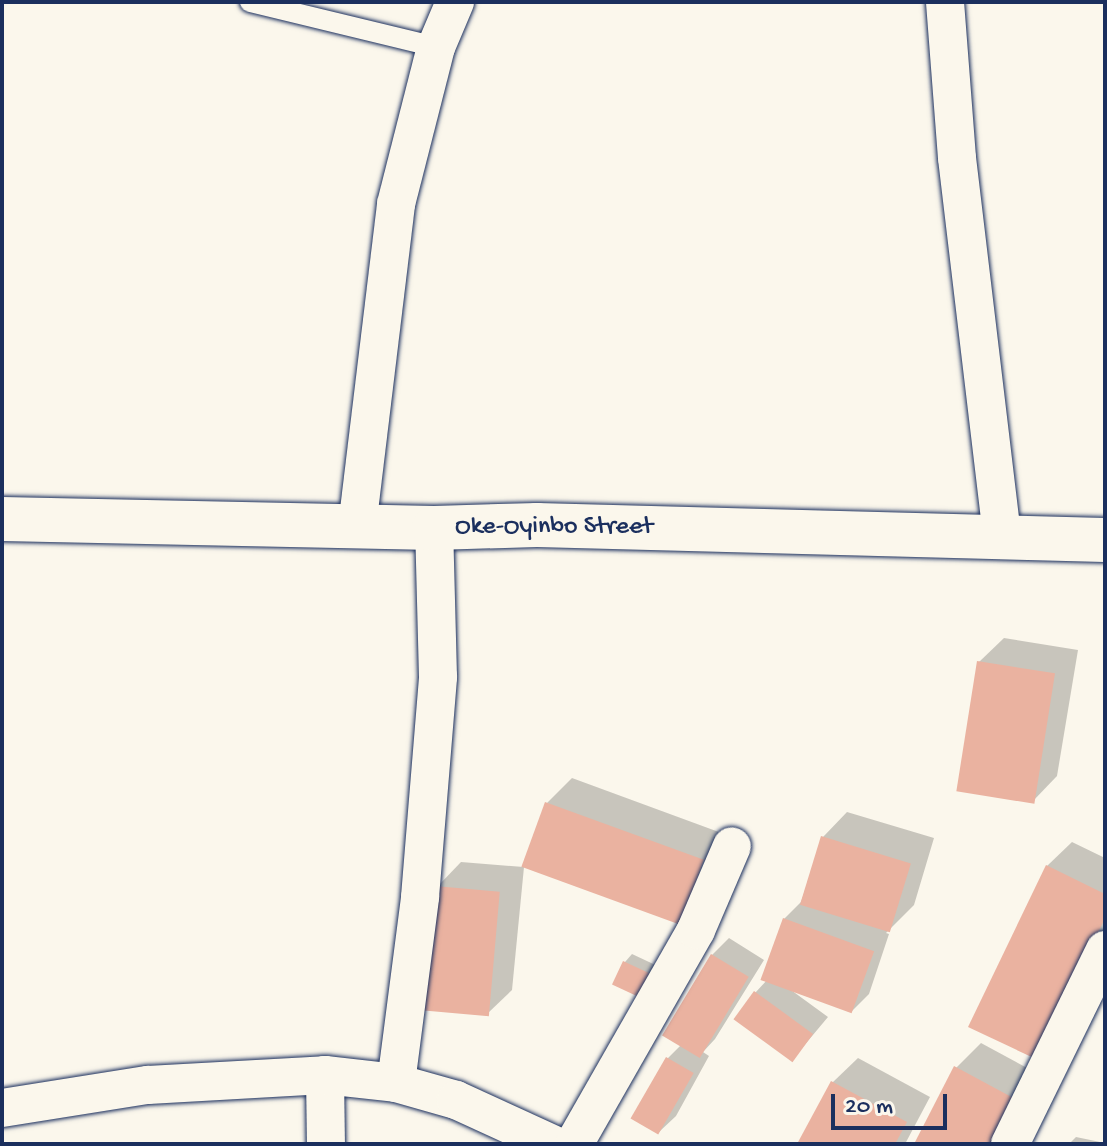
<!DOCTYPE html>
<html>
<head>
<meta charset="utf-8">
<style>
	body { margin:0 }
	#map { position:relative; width:1107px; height:1146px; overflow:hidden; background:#fbf7ec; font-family:"Gochi Hand",sans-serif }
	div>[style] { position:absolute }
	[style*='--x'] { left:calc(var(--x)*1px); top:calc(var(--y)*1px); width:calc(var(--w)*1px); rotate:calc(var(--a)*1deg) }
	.shadow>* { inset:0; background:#0003 }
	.building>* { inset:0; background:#eab2a0; transform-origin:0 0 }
	.roads { filter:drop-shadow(0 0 2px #1b2f5e) drop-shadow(0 0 2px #1b2f5e) }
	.lane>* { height:20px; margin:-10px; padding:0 10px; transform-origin:10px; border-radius:10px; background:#fbf7ec }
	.street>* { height:38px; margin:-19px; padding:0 19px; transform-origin:19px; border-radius:19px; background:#fbf7ec }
	.secondary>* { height:44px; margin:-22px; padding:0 22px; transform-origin:22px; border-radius:22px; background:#fbf7ec }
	span { translate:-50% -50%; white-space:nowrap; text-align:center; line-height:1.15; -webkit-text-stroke:7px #fbf7ec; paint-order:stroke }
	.street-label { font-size:26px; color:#1b2f5e }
	.frame { position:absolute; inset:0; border:4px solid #1b2f5e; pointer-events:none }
	.scale { position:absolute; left:831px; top:1094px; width:116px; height:36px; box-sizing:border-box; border:4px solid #1b2f5e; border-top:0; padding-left:10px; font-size:24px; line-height:28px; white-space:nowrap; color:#1b2f5e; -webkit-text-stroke:6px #fbf7ec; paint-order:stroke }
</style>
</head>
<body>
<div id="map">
	<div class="shadow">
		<div style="clip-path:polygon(1004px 638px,1078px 650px,1057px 776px,1033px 801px,979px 662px)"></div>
		<div style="clip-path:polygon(572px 778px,727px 835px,704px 898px,547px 803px)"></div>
		<div style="clip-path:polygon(847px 812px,934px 838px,914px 905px,886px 933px,889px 934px,869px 994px,852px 1011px,791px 990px,828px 1017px,792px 1060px,755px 993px,767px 980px,784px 919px,801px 902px,823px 837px)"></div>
		<div style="clip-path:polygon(1072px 842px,1105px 858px,1105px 942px,1062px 1033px,1047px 866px)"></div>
		<div style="clip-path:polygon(461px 862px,524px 867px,512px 990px,487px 1014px,437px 887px)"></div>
		<div style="clip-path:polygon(729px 938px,764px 960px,715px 1039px,703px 1052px,709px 1056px,676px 1116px,659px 1132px,634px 1119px,668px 1058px,681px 1045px,712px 955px)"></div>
		<div style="clip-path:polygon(632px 954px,664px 969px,614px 984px,625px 962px)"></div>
		<div style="clip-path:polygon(981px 1043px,1042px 1076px,1006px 1144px,916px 1144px,956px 1068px)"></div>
		<div style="clip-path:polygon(858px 1058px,930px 1097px,905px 1144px,800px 1144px,833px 1082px)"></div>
		<div style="clip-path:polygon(1076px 1137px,1105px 1143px,1105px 1144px,1069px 1144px)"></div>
	</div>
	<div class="building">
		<div style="left:977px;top:661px;width:79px;height:132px;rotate:9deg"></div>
		<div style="left:545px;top:802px;width:169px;height:69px;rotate:20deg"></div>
		<div style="left:821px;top:836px;width:94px;height:72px;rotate:17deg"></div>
		<div style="clip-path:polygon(1046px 865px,1105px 894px,1105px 918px,1038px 1060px,968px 1027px)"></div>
		<div style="left:435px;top:886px;width:65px;height:125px;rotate:5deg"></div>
		<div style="left:783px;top:918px;width:97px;height:66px;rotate:20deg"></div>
		<div style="left:711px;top:954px;width:44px;height:95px;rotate:31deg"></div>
		<div style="left:623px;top:961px;width:38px;height:26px;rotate:25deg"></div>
		<div style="left:754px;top:991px;width:73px;height:35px;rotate:36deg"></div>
		<div style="left:666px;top:1057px;width:32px;height:71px;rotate:30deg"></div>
		<div style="clip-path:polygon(954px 1066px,1019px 1101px,996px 1144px,914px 1144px)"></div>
		<div style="clip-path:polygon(831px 1081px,907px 1122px,895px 1144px,797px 1144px)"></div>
	</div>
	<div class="roads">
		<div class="lane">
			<div style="--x:250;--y:2;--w:191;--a:13.6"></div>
		</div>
		<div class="street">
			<div style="--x:945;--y:2;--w:156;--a:85.6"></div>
			<div style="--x:957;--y:158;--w:382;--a:83.2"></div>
			<div style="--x:357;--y:527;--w:325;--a:-83.1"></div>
			<div style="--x:396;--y:204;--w:162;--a:-75.7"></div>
			<div style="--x:436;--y:47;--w:49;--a:-67.1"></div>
			<div style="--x:325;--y:1075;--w:69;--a:89.2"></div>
			<div style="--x:396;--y:1083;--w:188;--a:-82.6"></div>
			<div style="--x:420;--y:897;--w:221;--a:-85.3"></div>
			<div style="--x:438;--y:677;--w:149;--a:-91.5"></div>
			<div style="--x:2;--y:1108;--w:148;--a:-9"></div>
			<div style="--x:148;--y:1085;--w:177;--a:-3.2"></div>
			<div style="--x:325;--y:1075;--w:71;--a:6.4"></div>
			<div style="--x:396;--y:1083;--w:62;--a:15.8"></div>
			<div style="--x:456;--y:1100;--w:106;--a:24.6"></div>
			<div style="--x:574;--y:1144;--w:246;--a:-60.3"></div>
			<div style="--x:696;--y:930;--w:91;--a:-66.8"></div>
			<div style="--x:1010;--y:1144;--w:216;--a:-63.9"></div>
		</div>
		<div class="secondary">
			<div style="--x:2;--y:519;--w:432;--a:1.2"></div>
			<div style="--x:434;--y:528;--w:103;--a:-1.7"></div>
			<div style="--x:537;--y:525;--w:568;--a:1.51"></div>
		</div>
	</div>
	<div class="street-label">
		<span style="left:554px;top:528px">Oke-Oyinbo Street</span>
	</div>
	<div class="frame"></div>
	<div class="scale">20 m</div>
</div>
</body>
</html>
